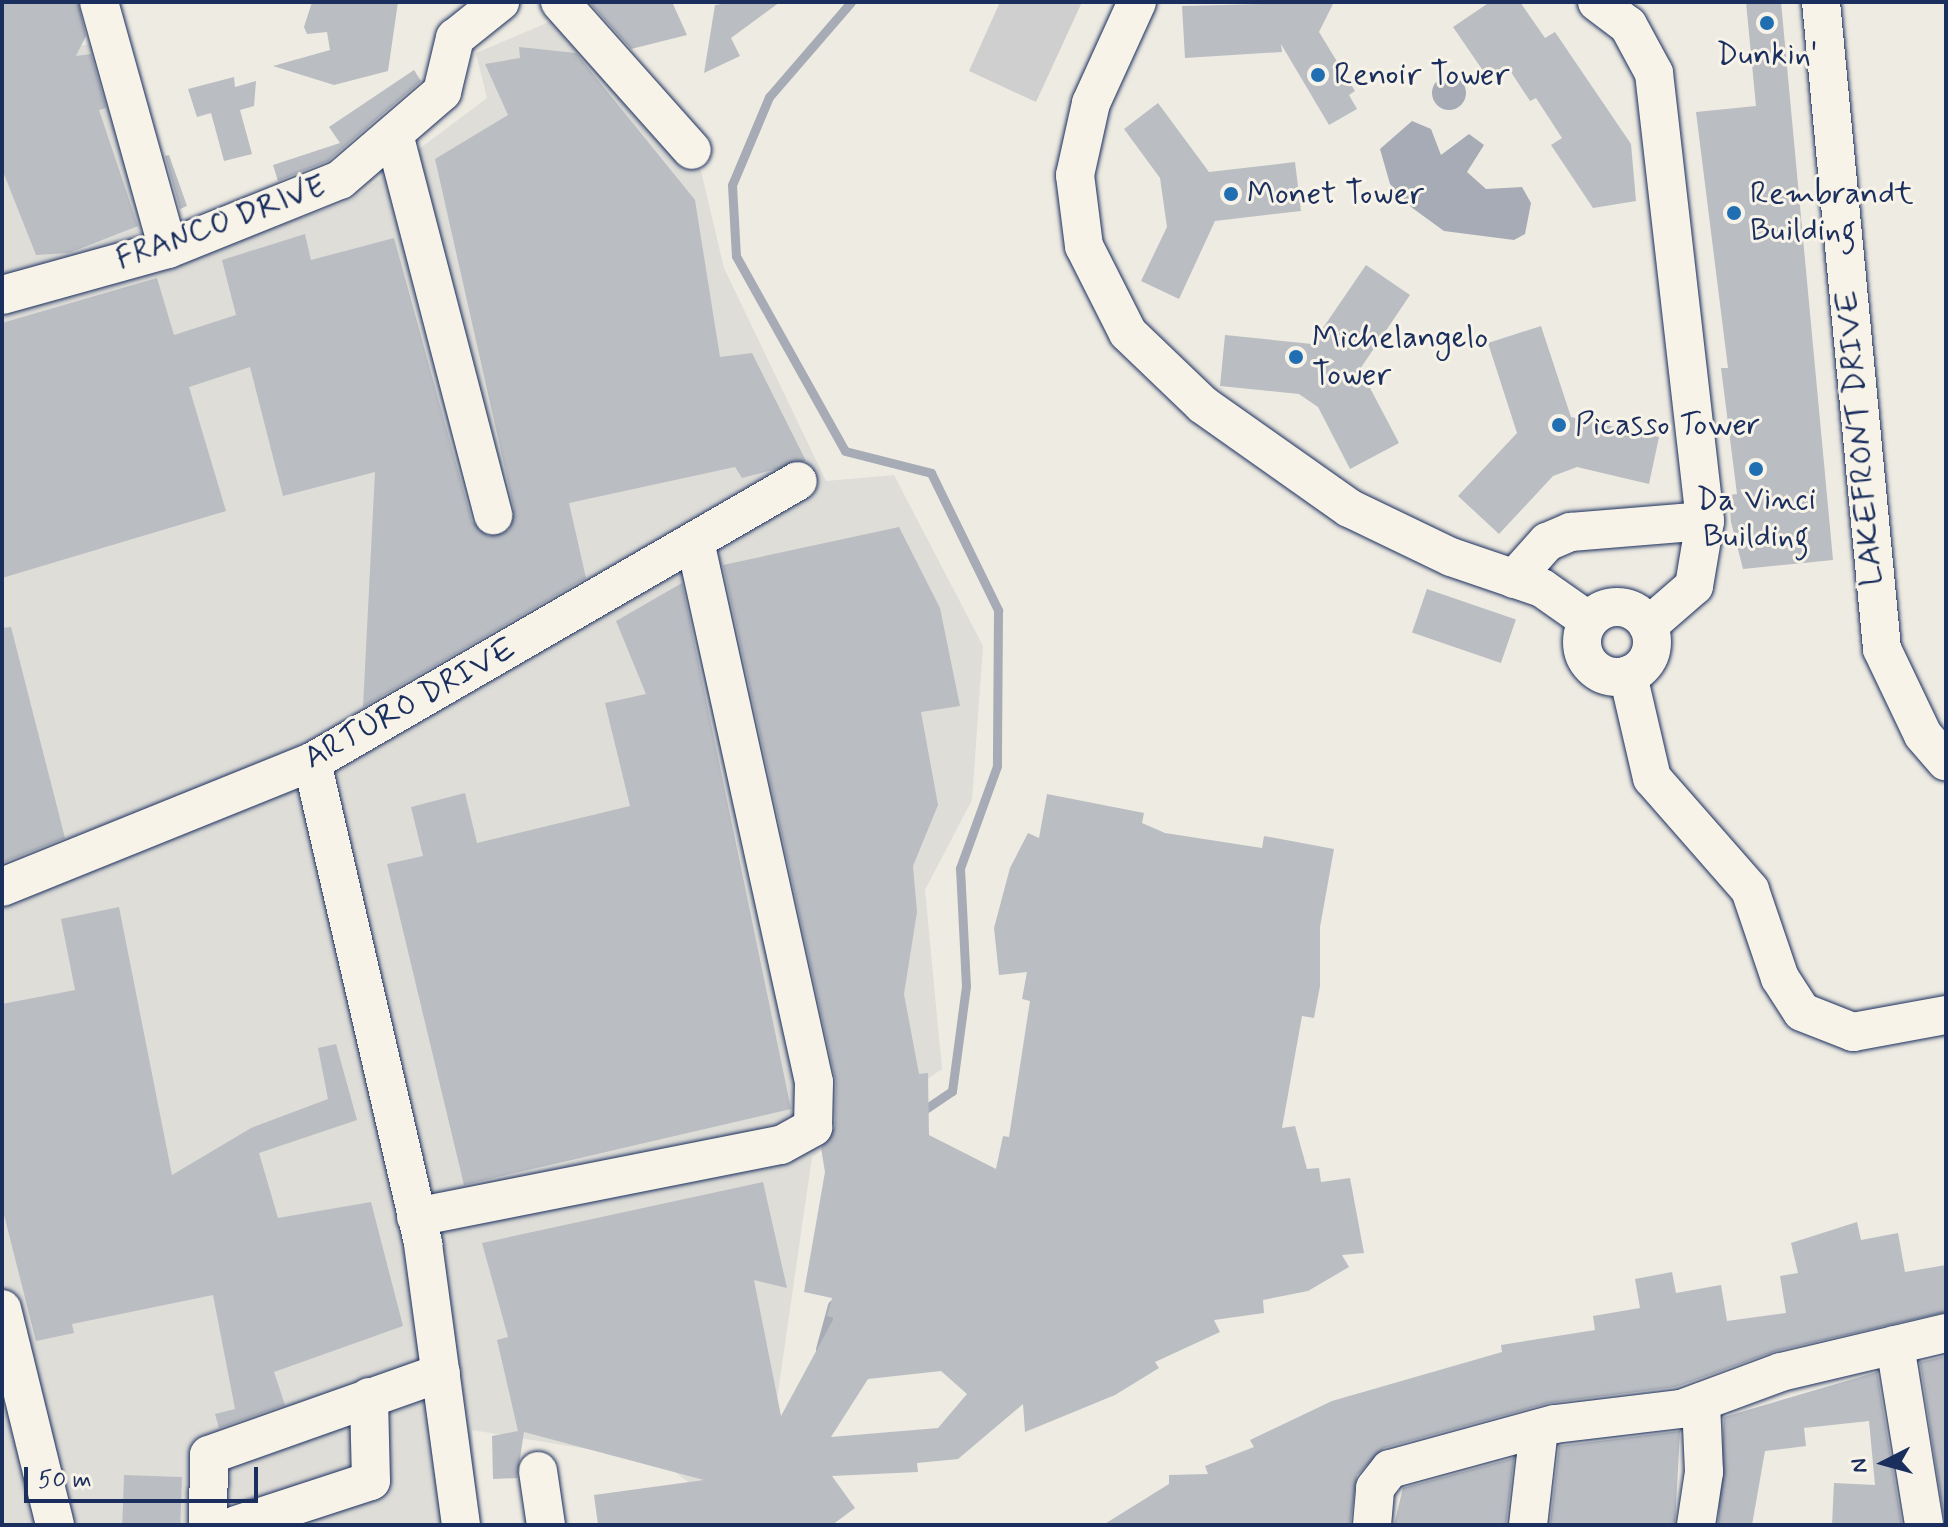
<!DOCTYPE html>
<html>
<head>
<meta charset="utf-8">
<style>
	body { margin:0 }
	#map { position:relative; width:1948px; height:1527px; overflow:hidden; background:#eeebe2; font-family:Mynerve,sans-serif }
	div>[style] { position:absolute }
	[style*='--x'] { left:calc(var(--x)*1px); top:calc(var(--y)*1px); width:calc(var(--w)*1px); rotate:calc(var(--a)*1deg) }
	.built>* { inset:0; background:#deddd8 }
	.green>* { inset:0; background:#cfcfcf }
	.water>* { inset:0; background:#a6abb5 }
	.round { border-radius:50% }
	.stream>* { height:9px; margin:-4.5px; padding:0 4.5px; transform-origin:4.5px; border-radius:4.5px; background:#a6abb5 }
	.building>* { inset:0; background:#babdc2; transform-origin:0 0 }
	.roads { filter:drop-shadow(0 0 2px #1b2f5e) drop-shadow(0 0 2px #1b2f5e) }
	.minor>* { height:38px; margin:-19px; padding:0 19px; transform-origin:19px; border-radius:19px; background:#f7f3e8 }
	.minor>.ring { margin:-19px; padding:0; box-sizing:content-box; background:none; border:38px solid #f7f3e8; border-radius:50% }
	.dots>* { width:22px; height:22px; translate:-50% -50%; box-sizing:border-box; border:4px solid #f7f3e8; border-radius:50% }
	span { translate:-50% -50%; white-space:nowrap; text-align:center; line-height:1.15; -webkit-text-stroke:6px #f7f3e8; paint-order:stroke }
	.poi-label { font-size:32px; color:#1b2f5e }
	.left { translate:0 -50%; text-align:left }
	.street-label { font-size:32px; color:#1b2f5e }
	.frame { position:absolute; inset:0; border:4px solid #1b2f5e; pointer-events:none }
	.north { position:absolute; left:1844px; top:1423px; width:80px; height:80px; -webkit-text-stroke:6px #f7f3e8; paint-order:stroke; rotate:264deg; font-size:22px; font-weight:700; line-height:32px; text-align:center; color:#1b2f5e }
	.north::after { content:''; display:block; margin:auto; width:28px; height:36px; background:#1b2f5e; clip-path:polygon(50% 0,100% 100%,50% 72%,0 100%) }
	.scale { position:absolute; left:24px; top:1467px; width:234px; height:36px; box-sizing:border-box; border:4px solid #1b2f5e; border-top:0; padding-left:10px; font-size:24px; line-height:28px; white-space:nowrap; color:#1b2f5e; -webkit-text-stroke:6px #f7f3e8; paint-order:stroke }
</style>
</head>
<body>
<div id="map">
	<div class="built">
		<div style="clip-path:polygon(563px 16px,701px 171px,724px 268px,826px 481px,894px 475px,983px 646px,972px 800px,925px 890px,942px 1069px,812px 1157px,774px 1420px,702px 1492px,660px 1461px,472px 1430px,479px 1525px,2px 1525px,2px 57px,92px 44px,162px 267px,351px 200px,487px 98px,476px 53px)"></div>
	</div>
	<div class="green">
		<div style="clip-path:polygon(1000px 2px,1082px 2px,1036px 102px,969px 71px)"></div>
	</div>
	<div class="water">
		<div class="round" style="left:1432px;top:76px;width:34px;height:34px"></div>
		<div style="clip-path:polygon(1412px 121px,1431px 129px,1441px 155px,1469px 134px,1484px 145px,1467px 172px,1486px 189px,1522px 187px,1531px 203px,1525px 234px,1514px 240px,1444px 231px,1411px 207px,1390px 184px,1380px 149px)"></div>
	</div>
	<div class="stream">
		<div style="--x:851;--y:2;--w:125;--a:130.8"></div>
		<div style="--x:769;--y:97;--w:95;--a:112.8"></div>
		<div style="--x:732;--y:185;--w:71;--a:86.8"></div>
		<div style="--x:736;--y:256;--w:223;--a:60.8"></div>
		<div style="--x:845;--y:451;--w:89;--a:14.3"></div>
		<div style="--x:931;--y:473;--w:153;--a:63.9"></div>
		<div style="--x:998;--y:610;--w:156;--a:90.4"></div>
		<div style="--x:997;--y:766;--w:109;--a:109.9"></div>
		<div style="--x:960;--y:868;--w:118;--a:87.1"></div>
		<div style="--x:966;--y:986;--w:106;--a:97.6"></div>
		<div style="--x:952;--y:1091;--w:37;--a:146"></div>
		<div style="--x:820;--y:1349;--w:46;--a:-74.7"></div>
	</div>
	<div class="building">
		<div style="clip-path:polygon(2px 2px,78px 2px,86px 36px,76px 56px,91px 54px,106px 108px,99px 110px,138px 226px,69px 253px,36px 255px,2px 169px)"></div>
		<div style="clip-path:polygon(312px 2px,398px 2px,388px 71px,334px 85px,273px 66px,330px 50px,327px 32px,307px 34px,304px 27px)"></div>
		<div style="clip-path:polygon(589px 2px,672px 2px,687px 35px,631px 49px)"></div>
		<div style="clip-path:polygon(735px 2px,780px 2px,731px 38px,740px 56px,704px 73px,715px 5px)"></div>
		<div style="clip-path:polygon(1334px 2px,1319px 32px,1355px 91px,1349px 95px,1357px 109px,1329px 125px,1281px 44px,1282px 52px,1185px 58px,1182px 6px)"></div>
		<div style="clip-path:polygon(1490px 2px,1520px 2px,1545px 38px,1555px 32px,1631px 144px,1636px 201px,1593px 208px,1551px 145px,1562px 138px,1536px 98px,1530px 101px,1507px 66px,1488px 78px,1453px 27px)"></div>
		<div style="clip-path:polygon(1746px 2px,1781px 2px,1833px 560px,1743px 569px,1731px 522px,1729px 495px,1737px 494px,1721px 368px,1728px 368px,1696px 112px,1756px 106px)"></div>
		<div style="clip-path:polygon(519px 47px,576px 53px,695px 200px,720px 357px,752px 353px,806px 461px,742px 478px,735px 467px,569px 503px,586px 578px,363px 707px,375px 472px,283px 496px,250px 367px,189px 387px,226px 511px,2px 578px,2px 323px,157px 278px,174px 335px,236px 315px,222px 260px,305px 234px,311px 260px,394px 238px,472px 521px,488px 536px,509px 530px,514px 509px,435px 159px,508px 115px,485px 64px,520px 58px)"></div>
		<div style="clip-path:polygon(414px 70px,421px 81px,328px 161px,278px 181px,273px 165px,340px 143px,329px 127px)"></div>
		<div style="clip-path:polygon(234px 77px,235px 87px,256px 81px,254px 106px,240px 110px,252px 154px,224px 161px,211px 113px,197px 117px,188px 89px)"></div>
		<div style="clip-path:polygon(1158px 103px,1209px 172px,1295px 162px,1301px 211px,1215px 221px,1179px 299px,1141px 281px,1167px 227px,1160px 178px,1124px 129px)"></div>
		<div style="clip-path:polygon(169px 155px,187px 206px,180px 209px,165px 156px)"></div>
		<div style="clip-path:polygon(1366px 265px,1410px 295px,1360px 369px,1399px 443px,1350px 469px,1318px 407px,1299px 394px,1220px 386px,1225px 335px,1312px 344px)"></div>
		<div style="clip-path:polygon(1541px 326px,1571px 417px,1659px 437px,1649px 484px,1577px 467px,1553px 476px,1499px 534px,1458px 496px,1517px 433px,1488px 343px)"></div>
		<div style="clip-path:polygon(evenodd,899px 527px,940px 608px,960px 706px,921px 712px,938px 805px,913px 866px,917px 912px,904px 994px,919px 1074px,928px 1073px,929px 1135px,996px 1169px,1003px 1136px,1009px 1137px,1030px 1001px,1022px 999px,1027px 972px,999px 975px,994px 928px,1010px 868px,1028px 833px,1039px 838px,1047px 794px,1144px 813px,1142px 823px,1165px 833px,1262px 848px,1264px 836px,1334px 849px,1320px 927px,1320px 986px,1314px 1018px,1302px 1016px,1282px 1128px,1295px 1126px,1307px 1169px,1319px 1168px,1321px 1182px,1350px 1178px,1364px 1253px,1342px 1255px,1349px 1267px,1308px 1291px,1263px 1300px,1264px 1313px,1214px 1320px,1220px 1332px,1155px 1362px,1159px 1368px,1115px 1395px,1025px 1432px,1023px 1404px,958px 1459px,917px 1463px,918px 1472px,832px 1476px,855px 1508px,832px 1525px,598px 1525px,594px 1495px,704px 1480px,524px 1432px,517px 1478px,493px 1479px,492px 1436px,518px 1431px,497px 1340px,508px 1337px,482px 1243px,763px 1182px,787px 1288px,754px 1280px,781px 1416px,834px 1318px,827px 1316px,832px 1298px,804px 1292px,825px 1172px,821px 1148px,835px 1127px,836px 1082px,723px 565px,899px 527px,941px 1371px,967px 1394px,938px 1428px,831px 1437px,868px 1379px,941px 1371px)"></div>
		<div style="clip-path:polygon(682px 583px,791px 1109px,464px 1185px,387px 864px,423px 856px,411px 807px,465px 793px,477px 843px,630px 806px,605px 703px,646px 694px,616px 621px)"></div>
		<div style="left:1427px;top:589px;width:94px;height:46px;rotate:19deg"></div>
		<div style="clip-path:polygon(11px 627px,65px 838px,2px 863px,2px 628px)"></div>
		<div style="clip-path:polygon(119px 907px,172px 1175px,251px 1128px,328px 1099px,318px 1048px,336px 1044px,357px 1120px,259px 1153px,278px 1218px,371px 1202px,403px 1326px,274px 1372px,285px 1405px,219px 1428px,215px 1414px,235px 1409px,213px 1295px,72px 1324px,74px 1333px,36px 1341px,2px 1207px,2px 1004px,75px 990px,61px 919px)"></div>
		<div style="clip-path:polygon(1857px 1222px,1861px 1240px,1898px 1233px,1905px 1272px,1946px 1265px,1946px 1312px,1776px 1351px,1676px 1387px,1549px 1403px,1384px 1448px,1357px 1475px,1350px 1525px,1103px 1525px,1169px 1484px,1169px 1475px,1208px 1474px,1205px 1466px,1254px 1447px,1250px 1440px,1332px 1401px,1502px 1352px,1501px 1345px,1595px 1330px,1593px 1316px,1640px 1308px,1635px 1279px,1672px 1272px,1676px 1293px,1721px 1285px,1727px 1321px,1786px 1313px,1780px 1276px,1798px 1273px,1791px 1243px)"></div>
		<div style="clip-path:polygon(1946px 1356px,1946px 1525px,1945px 1525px,1920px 1362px)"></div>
		<div style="clip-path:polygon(1877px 1372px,1902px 1525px,1832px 1525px,1834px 1483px,1875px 1485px,1869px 1421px,1804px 1428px,1806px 1446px,1765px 1451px,1752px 1525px,1718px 1525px,1724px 1417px)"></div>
		<div style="clip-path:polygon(1680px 1431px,1675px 1525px,1550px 1525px,1559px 1446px)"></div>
		<div style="clip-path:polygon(1514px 1458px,1506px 1525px,1394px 1525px,1403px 1488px)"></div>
		<div style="left:124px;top:1475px;width:58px;height:50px;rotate:2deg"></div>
	</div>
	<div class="roads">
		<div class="minor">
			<div style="--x:99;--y:2;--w:256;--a:74.4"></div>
			<div style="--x:560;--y:2;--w:198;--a:48.3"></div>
			<div style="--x:1137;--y:2;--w:111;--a:114.5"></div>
			<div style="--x:1091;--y:103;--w:74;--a:102.5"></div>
			<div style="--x:1075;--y:175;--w:72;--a:82.8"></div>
			<div style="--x:1084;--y:246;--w:97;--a:63.2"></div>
			<div style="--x:1128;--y:333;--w:104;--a:43.8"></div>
			<div style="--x:1203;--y:405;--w:179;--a:35.2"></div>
			<div style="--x:1349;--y:508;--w:113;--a:25.7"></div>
			<div style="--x:1451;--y:557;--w:96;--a:18.8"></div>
			<div style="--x:1542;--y:588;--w:57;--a:35.1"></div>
			<div style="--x:1597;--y:2;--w:39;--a:37"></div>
			<div style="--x:1628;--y:25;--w:55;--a:61.6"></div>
			<div style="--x:1654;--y:73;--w:451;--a:83.5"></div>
			<div style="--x:1705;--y:521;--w:66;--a:99.6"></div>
			<div style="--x:1694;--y:586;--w:61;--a:139"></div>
			<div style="--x:1821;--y:2;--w:650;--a:84.61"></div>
			<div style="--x:1882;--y:649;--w:95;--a:64.5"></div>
			<div style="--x:1923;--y:735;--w:35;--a:49"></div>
			<div style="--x:395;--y:138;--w:390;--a:75.4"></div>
			<div style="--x:2;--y:295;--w:172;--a:-15.5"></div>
			<div style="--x:168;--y:249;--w:185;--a:-21.9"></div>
			<div style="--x:340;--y:180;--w:135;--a:-40.8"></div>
			<div style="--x:442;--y:92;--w:56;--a:-76.5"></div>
			<div style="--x:455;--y:38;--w:58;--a:-38.7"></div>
			<div style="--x:1514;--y:579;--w:50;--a:-48.3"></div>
			<div style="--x:1547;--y:542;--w:26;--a:-23"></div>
			<div style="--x:1571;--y:532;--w:134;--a:-4.7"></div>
			<div class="ring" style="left:1582px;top:607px;width:32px;height:32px"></div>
			<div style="--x:1628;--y:675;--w:106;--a:76.9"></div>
			<div style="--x:1652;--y:778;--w:149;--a:48.8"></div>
			<div style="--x:1750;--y:890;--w:93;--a:71.2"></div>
			<div style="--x:1780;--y:978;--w:40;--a:57.1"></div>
			<div style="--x:1802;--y:1012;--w:55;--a:21.4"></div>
			<div style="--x:1853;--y:1032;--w:95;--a:-10.4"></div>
			<div style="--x:312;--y:762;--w:495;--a:77"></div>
			<div style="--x:423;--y:1244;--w:284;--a:82.3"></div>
			<div style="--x:2;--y:887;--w:334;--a:-22"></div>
			<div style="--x:312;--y:762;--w:561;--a:-30.04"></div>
			<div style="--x:416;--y:1217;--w:372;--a:-11.2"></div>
			<div style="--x:781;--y:1145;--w:37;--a:-29"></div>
			<div style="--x:813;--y:1127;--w:45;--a:-88.7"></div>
			<div style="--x:814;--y:1082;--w:554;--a:-102.41"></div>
			<div style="--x:2;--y:1309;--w:222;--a:76.2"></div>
			<div style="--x:1895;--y:1345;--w:182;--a:80.8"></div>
			<div style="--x:538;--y:1471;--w:55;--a:81.6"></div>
			<div style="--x:208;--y:1525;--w:70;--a:-89.2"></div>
			<div style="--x:209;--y:1455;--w:246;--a:-19.5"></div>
			<div style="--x:236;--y:1525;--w:142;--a:-18.1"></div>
			<div style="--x:371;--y:1481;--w:84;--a:-91.4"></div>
			<div style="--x:1372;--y:1525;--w:37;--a:-85"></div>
			<div style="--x:1375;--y:1488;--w:24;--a:-52"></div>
			<div style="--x:1390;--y:1469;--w:171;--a:-15.3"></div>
			<div style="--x:1555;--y:1424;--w:127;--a:-6.8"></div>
			<div style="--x:1681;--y:1409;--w:107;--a:-20.3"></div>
			<div style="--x:1781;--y:1372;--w:170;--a:-13.3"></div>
			<div style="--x:1528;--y:1525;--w:97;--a:-83.5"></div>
			<div style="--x:1696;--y:1525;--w:54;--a:-81.4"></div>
			<div style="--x:1704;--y:1472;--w:70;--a:-92.5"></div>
		</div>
	</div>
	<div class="dots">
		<div style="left:1767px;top:23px;background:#1f6fb2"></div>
		<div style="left:1318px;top:75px;background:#1f6fb2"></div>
		<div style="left:1231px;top:194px;background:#1f6fb2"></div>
		<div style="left:1734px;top:213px;background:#1f6fb2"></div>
		<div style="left:1296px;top:357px;background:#1f6fb2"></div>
		<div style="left:1559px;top:425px;background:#1f6fb2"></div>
		<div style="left:1756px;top:469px;background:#1f6fb2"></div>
	</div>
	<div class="poi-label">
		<span style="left:1767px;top:55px">Dunkin'</span>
		<span class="left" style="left:1334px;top:75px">Renoir Tower</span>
		<span class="left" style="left:1247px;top:194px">Monet Tower</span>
		<span class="left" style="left:1750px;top:213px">Rembrandt<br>Building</span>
		<span class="left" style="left:1312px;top:357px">Michelangelo<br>Tower</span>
		<span class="left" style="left:1575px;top:425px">Picasso Tower</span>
		<span style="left:1756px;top:519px">Da Vinci<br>Building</span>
	</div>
	<div class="street-label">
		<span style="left:221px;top:223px;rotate:-20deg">FRANCO DRIVE</span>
		<span style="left:1860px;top:438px;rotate:-95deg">LAKEFRONT DRIVE</span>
		<span style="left:410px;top:704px;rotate:-29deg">ARTURO DRIVE</span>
	</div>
	<div class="frame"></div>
	<div class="north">N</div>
	<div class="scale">50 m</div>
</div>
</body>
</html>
